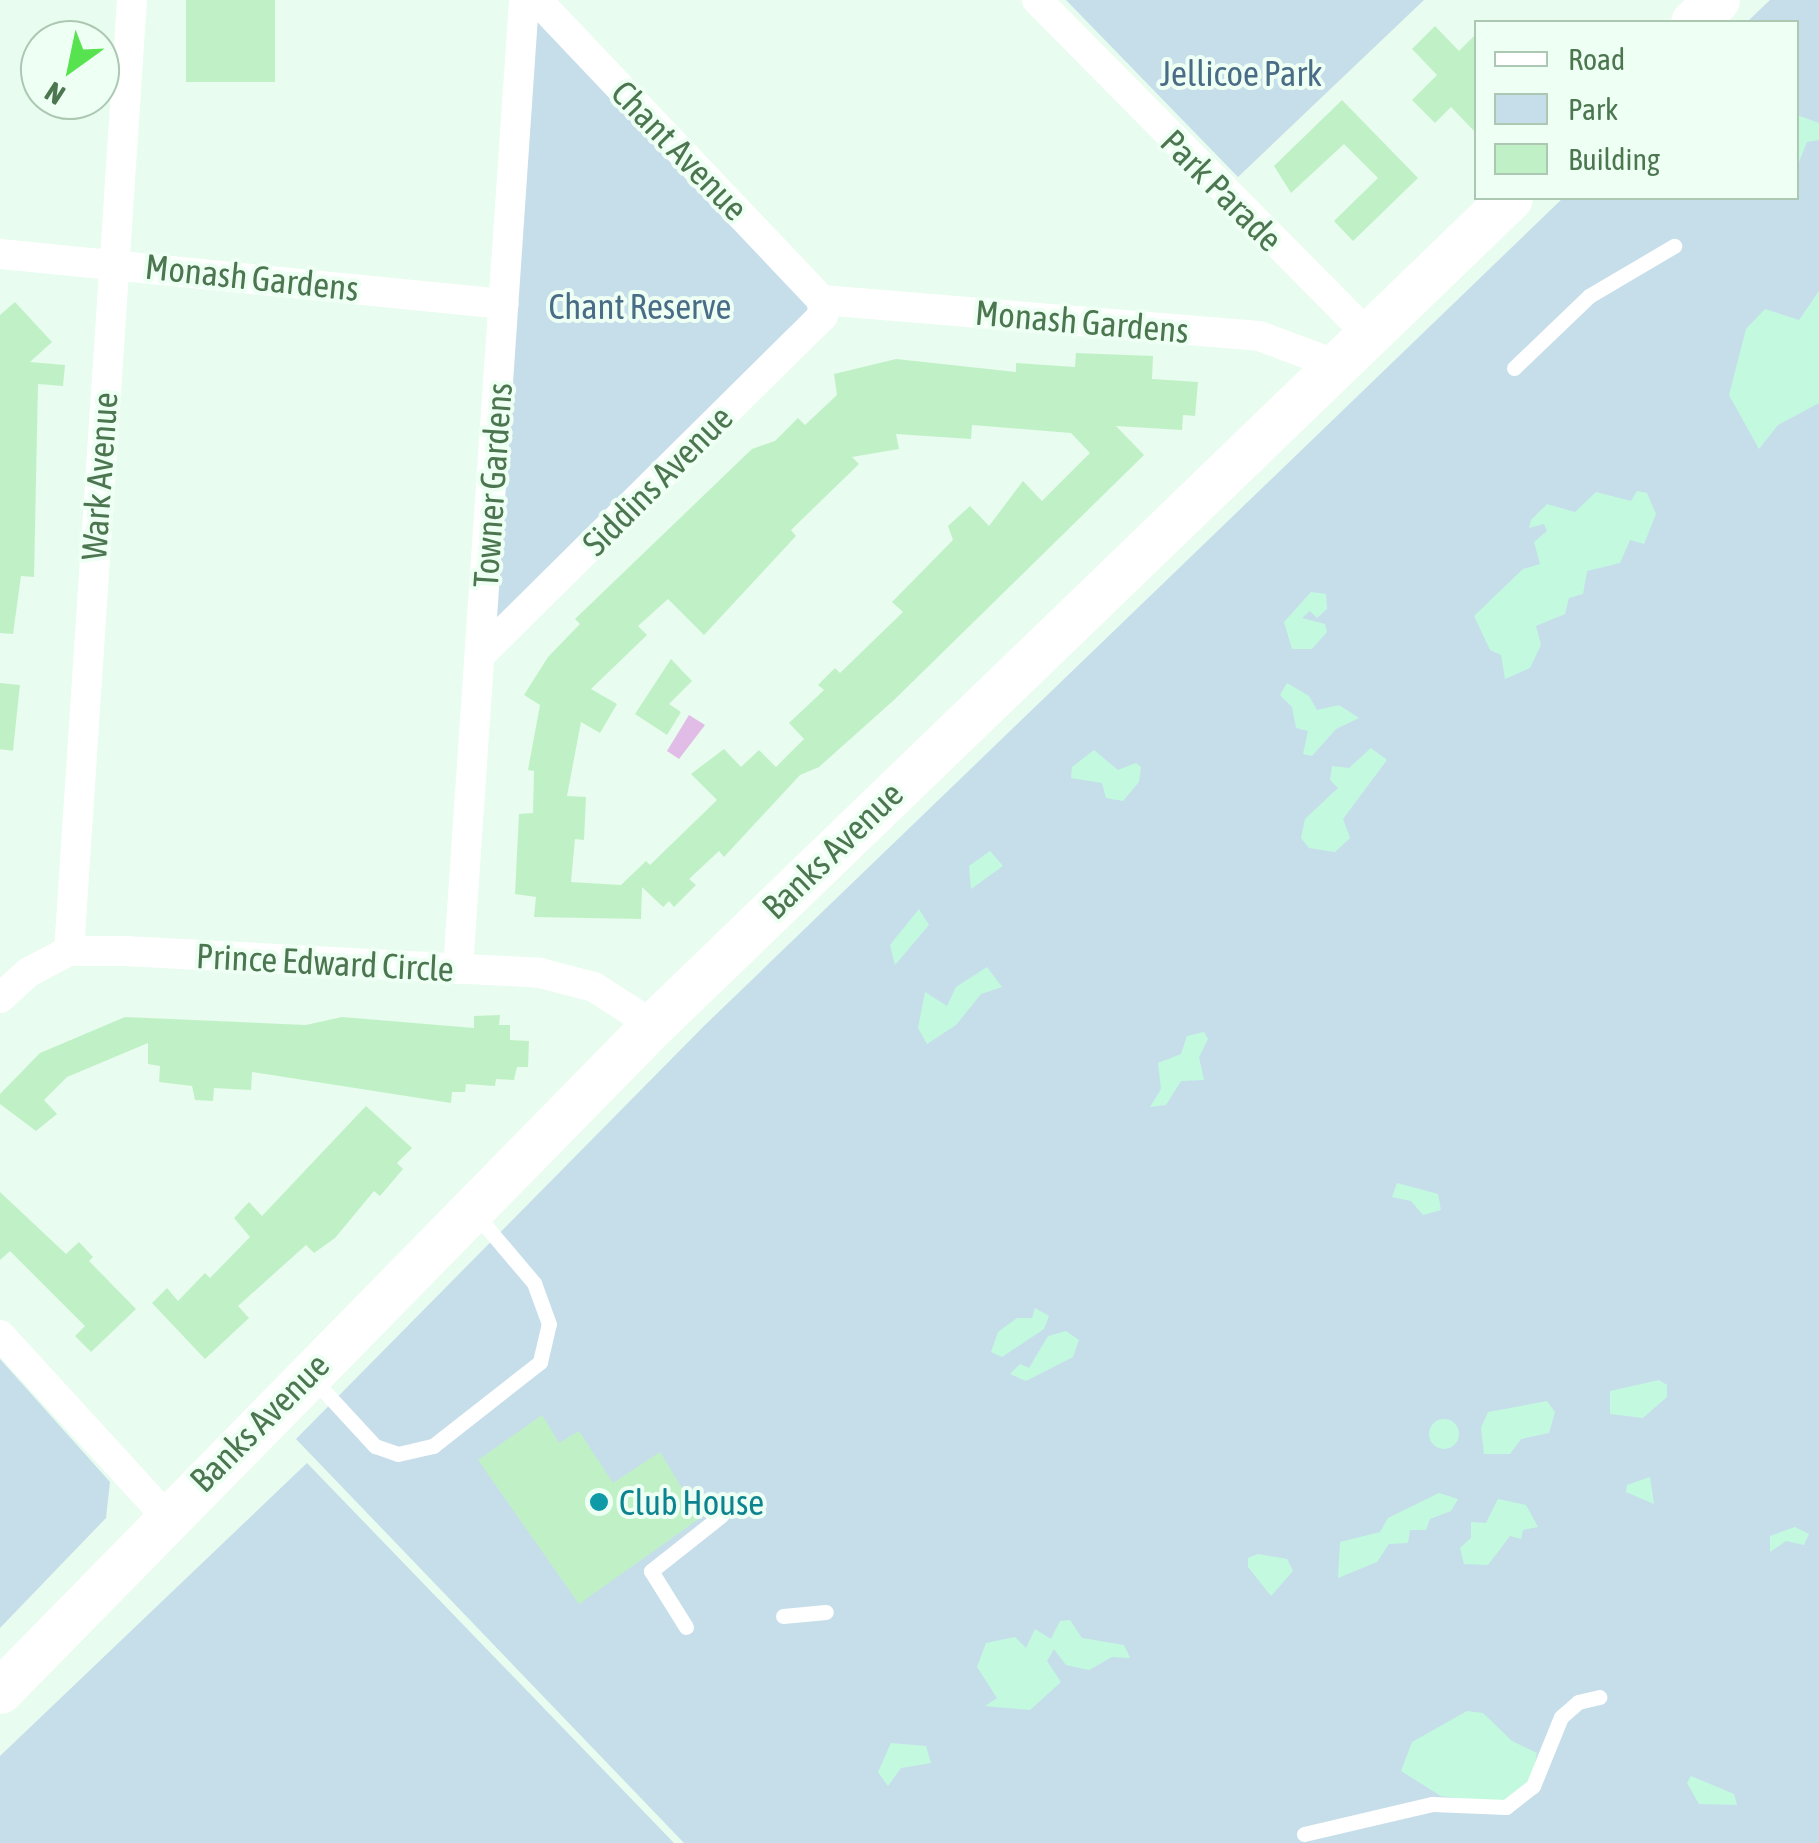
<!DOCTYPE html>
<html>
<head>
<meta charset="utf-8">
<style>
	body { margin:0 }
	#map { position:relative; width:1819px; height:1843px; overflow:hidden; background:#e8fcef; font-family:"Asap Condensed",sans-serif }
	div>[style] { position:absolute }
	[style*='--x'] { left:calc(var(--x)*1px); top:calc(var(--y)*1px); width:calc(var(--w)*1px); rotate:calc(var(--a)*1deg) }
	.green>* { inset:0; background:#c6deea }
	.sand>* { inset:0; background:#c3fadf }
	.round { border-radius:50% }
	.water>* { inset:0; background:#e0bce6 }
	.building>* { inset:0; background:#c0f1c6; transform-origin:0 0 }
	.lane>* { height:15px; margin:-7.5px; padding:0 7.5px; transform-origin:7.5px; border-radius:7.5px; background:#fff }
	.street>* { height:30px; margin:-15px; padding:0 15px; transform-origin:15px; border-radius:15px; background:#fff }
	.secondary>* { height:45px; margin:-22.5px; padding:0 22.5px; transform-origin:22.5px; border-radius:22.5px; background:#fff }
	.dots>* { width:28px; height:28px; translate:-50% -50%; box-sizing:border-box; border:5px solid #eefff4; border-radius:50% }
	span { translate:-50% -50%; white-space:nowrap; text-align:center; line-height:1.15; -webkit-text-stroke:8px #eefff4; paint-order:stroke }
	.park-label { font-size:35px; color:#4a6c87 }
	.street-label { font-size:35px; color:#4c7650 }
	.culture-label { font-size:35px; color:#0d838f }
	.left { translate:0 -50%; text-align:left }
	.legend { position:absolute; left:1474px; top:20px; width:325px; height:180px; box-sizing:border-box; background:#eefff4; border:2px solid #adc8b2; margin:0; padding:12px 18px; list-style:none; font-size:30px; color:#4c7650 }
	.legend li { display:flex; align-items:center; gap:20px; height:50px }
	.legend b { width:50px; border:2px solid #adc8b2 }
	.north { position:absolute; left:20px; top:20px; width:100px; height:100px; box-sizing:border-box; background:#eefff4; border:2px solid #adc8b2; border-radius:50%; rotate:213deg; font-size:28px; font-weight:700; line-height:40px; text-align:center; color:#4c7650 }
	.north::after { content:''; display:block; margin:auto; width:35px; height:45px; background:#57e350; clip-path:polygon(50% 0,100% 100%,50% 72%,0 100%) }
</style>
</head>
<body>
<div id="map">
	<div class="green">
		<div style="clip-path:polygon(524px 0,822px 300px,480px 655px)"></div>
		<div style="clip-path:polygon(1066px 0,1424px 0,1238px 177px)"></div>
		<div style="clip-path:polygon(1770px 0,1819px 0,1819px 1843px,684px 1843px,296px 1439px,704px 1026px,1563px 198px,1796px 198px,1796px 22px,1747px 22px)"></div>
		<div style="clip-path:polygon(0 1359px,110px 1482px,106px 1518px,0 1628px)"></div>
		<div style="clip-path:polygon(307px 1463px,674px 1843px,0 1843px,0 1756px)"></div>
	</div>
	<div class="sand">
		<div style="clip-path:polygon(1797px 115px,1819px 123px,1819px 140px,1807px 142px,1797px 167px)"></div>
		<div style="clip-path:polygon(1819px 291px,1819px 403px,1778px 425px,1759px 449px,1729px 395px,1746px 329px,1765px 309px,1799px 320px)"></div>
		<div style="clip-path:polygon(1637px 491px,1647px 493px,1656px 514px,1644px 544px,1630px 540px,1620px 563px,1587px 571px,1583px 594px,1569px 598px,1565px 614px,1536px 626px,1541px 645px,1530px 668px,1505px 679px,1501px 655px,1490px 650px,1474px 616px,1523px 569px,1540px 564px,1534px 542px,1547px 531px,1544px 524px,1529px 528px,1531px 520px,1547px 504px,1575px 512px,1596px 492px,1631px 501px)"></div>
		<div style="clip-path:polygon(1311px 592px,1326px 594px,1327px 609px,1317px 618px,1310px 611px,1302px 618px,1325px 624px,1327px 632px,1312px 649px,1292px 649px,1284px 622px)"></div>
		<div style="clip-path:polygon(1287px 683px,1309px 696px,1317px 710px,1339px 705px,1359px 718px,1336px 729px,1312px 756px,1303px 754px,1308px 731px,1296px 728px,1292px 707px,1280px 695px)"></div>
		<div style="clip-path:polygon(1371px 748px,1387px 760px,1343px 819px,1350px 838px,1335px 852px,1309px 848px,1301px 838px,1305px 819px,1338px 788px,1330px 780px,1332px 766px,1349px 768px)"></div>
		<div style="clip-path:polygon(1094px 750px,1118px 770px,1136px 763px,1141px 767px,1139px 782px,1123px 801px,1106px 798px,1102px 783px,1071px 778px,1072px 767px)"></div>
		<div style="clip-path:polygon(990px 851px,1003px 866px,971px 889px,969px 866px)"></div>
		<div style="clip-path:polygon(919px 909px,929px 925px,895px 965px,890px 945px)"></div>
		<div style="clip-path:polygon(987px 967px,1002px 987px,981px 994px,956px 1025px,927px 1044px,918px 1028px,925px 992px,947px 1006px,956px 987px)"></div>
		<div style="clip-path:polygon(1204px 1032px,1208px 1039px,1199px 1057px,1204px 1080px,1181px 1081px,1166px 1105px,1150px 1107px,1161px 1089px,1158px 1063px,1181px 1054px,1187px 1036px)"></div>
		<div style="clip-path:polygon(1397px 1183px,1438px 1194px,1441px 1210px,1423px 1215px,1411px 1201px,1392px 1197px)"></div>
		<div style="clip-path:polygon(1035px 1308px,1049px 1316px,1044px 1329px,1002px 1357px,991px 1352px,998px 1332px,1017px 1318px,1032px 1318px)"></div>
		<div style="clip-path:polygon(1066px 1331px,1079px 1340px,1073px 1357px,1026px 1381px,1010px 1374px,1020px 1364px,1029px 1368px,1048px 1336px)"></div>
		<div style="clip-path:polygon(1659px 1380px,1667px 1385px,1667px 1397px,1643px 1418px,1610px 1414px,1610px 1391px)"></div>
		<div style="clip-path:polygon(1547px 1401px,1555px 1412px,1549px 1433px,1521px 1439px,1510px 1454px,1484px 1454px,1481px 1428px,1488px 1412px)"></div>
		<div class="round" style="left:1429px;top:1419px;width:30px;height:30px"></div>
		<div style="clip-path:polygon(1650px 1477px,1654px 1504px,1626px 1492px,1627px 1485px)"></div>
		<div style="clip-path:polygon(1439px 1493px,1458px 1499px,1451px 1511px,1430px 1519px,1426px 1530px,1410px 1530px,1408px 1543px,1389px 1544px,1377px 1562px,1338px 1578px,1340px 1542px,1380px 1532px,1388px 1518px)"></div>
		<div style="clip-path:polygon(1498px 1499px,1526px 1505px,1538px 1527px,1523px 1530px,1521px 1539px,1510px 1536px,1488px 1565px,1464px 1564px,1460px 1548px,1471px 1538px,1471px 1522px,1486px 1523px)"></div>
		<div style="clip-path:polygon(1795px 1527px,1809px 1534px,1804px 1545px,1786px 1541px,1770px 1552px,1770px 1536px)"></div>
		<div style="clip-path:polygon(1258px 1554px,1287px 1559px,1293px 1571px,1271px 1596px,1248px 1567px,1248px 1558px)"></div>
		<div style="clip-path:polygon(1070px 1620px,1082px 1638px,1124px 1645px,1130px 1658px,1112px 1657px,1089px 1670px,1066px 1665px,1054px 1649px,1047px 1661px,1061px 1682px,1030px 1710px,985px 1706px,997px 1698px,977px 1667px,986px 1643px,1015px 1637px,1026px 1648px,1035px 1629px,1051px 1639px,1060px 1621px)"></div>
		<div style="clip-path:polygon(1467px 1711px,1483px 1713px,1512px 1741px,1537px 1753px,1532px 1778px,1499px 1804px,1441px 1796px,1401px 1771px,1412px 1742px)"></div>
		<div style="clip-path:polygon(891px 1743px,926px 1746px,931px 1763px,901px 1768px,888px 1786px,878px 1772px)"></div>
		<div style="clip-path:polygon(1691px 1776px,1734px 1794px,1737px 1805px,1699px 1804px,1687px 1783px)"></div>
	</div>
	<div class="water">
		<div style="clip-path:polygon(689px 715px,705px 725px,679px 759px,667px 751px)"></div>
	</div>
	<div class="building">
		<div style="left:186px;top:0;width:89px;height:82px"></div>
		<div style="clip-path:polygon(1435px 26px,1459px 51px,1476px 34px,1476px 133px,1451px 107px,1435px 123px,1412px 100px,1437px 75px,1412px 49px)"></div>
		<div style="clip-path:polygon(1342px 100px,1418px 178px,1353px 241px,1334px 221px,1378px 178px,1344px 144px,1291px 193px,1274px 166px)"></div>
		<div style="clip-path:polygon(15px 302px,52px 342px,30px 362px,65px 365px,63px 386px,38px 384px,34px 577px,21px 576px,13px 634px,0 633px,0 315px)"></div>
		<div style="clip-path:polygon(evenodd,1076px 353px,1153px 356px,1152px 379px,1198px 382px,1195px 416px,1183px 415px,1182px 430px,1116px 426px,1144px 455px,894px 700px,819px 767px,800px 775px,724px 857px,719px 851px,689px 879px,696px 885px,674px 907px,669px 901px,663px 907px,642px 887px,641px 919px,534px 917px,536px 897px,515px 894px,519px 814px,533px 813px,534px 771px,528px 770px,540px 705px,524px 695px,548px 657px,580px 624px,575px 619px,752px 449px,775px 441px,798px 418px,805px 425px,837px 395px,834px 374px,896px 359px,1016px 372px,1016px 363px,1075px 367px,1076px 353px,972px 425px,1071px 433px,1090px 453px,1042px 501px,1023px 481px,989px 526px,970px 506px,948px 526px,953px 540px,892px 602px,903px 612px,840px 673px,835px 668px,818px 685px,824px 690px,789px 723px,804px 739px,776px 767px,759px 750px,741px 767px,724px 749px,691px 774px,717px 800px,650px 865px,646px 861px,621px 885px,571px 882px,575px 839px,584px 840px,586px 797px,567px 796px,581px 722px,600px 733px,617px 704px,591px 689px,647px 635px,638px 626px,668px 599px,704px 635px,796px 536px,791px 530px,859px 464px,852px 457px,899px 449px,896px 434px,971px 439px,972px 425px)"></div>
		<div style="clip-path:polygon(671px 659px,692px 681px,669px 704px,681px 712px,667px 735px,635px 714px)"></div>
		<div style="left:0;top:683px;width:20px;height:66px;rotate:6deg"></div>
		<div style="clip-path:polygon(500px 1015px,499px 1025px,510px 1025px,510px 1040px,529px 1041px,528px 1067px,517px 1067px,514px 1080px,496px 1079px,495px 1086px,466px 1084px,465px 1092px,452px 1092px,451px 1103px,252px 1072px,251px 1090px,214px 1088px,213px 1101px,195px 1100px,192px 1086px,159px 1082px,160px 1066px,148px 1064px,148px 1043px,67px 1077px,44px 1100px,57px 1114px,36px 1131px,0 1104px,0 1094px,40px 1053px,125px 1017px,306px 1025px,342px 1017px,474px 1028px,474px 1016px)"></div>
		<div style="clip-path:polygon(366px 1106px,412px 1148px,397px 1163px,403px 1169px,380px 1196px,374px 1191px,335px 1238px,314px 1253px,306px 1245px,238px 1306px,249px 1318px,205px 1359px,152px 1303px,167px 1288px,178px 1301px,205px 1273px,210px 1278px,250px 1237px,234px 1218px,249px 1202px,262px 1216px)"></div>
		<div style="clip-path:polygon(0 1192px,66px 1254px,79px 1242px,93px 1257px,89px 1261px,136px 1309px,91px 1352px,75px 1336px,85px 1326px,10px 1251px,0 1260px)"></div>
		<div style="clip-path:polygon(542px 1415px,559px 1443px,579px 1431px,613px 1483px,660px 1452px,700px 1518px,579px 1604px,478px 1460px)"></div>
	</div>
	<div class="lane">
		<div style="--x:1514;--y:368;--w:104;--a:-43.8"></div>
		<div style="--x:1589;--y:296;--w:99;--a:-30.5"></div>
		<div style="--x:314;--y:1380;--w:90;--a:47.3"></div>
		<div style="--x:375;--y:1446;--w:24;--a:19"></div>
		<div style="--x:398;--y:1454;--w:36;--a:-13"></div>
		<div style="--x:433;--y:1446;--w:136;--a:-38.1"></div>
		<div style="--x:540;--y:1362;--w:39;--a:-77"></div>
		<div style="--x:549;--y:1324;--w:44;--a:-110.1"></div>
		<div style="--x:534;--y:1283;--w:93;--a:-130.2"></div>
		<div style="--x:783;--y:1616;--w:43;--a:-5.3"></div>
		<div style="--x:686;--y:1627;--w:66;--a:-122"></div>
		<div style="--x:651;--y:1571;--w:90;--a:-38.3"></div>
		<div style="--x:1304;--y:1834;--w:131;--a:-13.2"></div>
		<div style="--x:1432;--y:1804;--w:74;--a:2.3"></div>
		<div style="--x:1506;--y:1807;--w:34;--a:-38"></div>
		<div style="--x:1533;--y:1786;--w:74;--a:-67.9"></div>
		<div style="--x:1561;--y:1717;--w:23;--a:-41"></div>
		<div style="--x:1578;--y:1702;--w:22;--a:-13"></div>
	</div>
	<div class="street">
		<div style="--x:537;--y:0;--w:414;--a:46.5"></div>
		<div style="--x:1037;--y:0;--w:470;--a:45.3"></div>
		<div style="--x:0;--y:254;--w:506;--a:5.67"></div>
		<div style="--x:822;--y:300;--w:438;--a:4.7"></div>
		<div style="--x:1259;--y:336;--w:83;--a:20.4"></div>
		<div style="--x:480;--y:655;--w:482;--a:-44.7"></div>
		<div style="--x:823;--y:316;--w:16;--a:-94"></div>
		<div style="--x:69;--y:951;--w:953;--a:-86.21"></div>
		<div style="--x:458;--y:969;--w:971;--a:-86.1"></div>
		<div style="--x:0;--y:998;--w:39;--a:-42"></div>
		<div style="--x:29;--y:972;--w:45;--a:-27.7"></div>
		<div style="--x:69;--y:951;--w:56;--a:0"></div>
		<div style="--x:125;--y:951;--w:416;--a:3"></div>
		<div style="--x:540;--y:973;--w:56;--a:14.5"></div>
		<div style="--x:594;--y:987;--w:70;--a:32.8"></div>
		<div style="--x:0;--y:1335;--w:246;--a:47.5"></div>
	</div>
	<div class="secondary">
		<div style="--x:1693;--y:22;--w:33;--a:-43"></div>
		<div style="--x:0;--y:1691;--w:933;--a:-45.56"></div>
		<div style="--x:653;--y:1025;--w:1191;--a:-43.98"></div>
	</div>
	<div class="dots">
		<div style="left:599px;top:1502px;background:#0f9aa8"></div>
	</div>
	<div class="park-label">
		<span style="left:1241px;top:73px">Jellicoe Park</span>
		<span style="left:640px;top:306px">Chant Reserve</span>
	</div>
	<div class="street-label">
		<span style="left:680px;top:150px;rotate:46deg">Chant Avenue</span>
		<span style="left:1222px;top:190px;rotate:45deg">Park Parade</span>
		<span style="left:252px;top:277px;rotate:6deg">Monash Gardens</span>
		<span style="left:1082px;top:321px;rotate:5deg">Monash Gardens</span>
		<span style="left:99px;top:476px;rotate:-86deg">Wark Avenue</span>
		<span style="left:657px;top:480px;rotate:-45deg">Siddins Avenue</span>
		<span style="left:492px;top:485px;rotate:-86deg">Towner Gardens</span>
		<span style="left:832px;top:850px;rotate:-44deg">Banks Avenue</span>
		<span style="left:325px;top:962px;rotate:3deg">Prince Edward Circle</span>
		<span style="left:259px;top:1422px;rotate:-45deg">Banks Avenue</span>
	</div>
	<div class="culture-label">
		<span class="left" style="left:619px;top:1502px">Club House</span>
	</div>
	<ul class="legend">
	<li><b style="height:12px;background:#fff"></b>Road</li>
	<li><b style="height:28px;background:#c6deea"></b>Park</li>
	<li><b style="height:28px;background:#c0f1c6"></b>Building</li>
	</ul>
	<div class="north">N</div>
</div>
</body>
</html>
